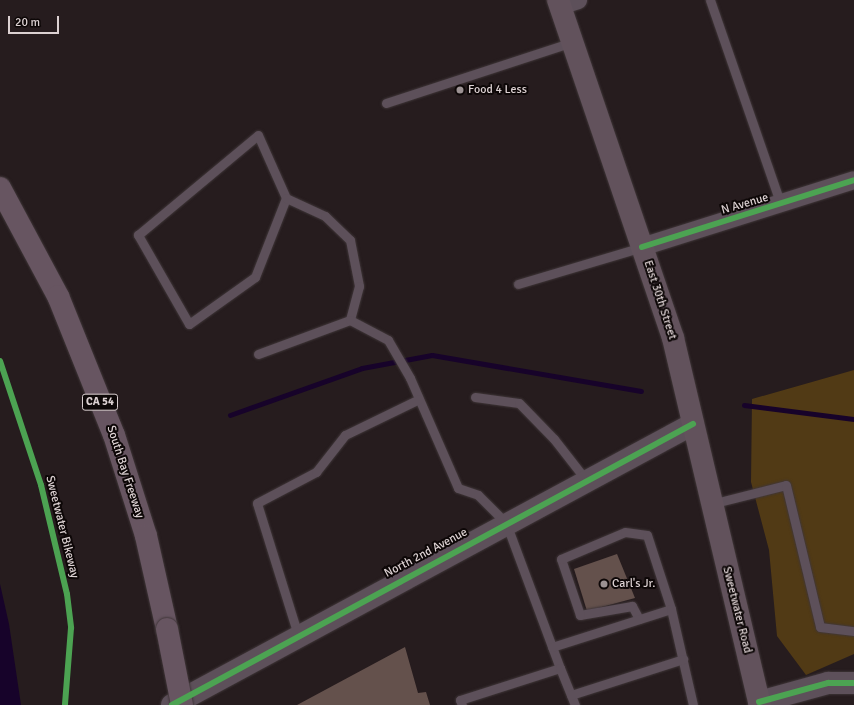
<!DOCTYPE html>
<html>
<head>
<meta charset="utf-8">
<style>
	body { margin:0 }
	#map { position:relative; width:854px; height:705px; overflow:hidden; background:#261c1e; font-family:Signika,sans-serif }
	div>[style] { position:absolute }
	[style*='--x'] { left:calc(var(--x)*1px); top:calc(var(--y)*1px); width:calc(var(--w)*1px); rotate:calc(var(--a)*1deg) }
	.green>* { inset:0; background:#513a15 }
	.water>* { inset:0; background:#17032a }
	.stream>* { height:5px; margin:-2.5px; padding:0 2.5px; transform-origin:2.5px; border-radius:2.5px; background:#17032a }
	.building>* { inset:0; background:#64514c }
	.roads { filter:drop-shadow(0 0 1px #3f3638) drop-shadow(0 0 1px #3f3638) }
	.service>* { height:9px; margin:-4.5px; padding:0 4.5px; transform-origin:4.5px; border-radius:4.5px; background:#5d505a }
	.minor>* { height:18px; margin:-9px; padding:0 9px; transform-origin:9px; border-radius:9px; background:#5d505a }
	.tertiary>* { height:22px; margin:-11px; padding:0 11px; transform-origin:11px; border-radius:11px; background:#5d505a }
	.secondary>* { height:22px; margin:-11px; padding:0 11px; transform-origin:11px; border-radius:11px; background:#62525c }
	.motorway>* { height:22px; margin:-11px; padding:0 11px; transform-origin:11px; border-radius:11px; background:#675561 }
	.bridges { filter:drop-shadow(0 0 1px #3f3638) drop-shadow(0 0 1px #3f3638) }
	.motorway-bridge>* { height:22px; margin:-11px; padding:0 11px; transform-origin:11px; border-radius:11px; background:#675561 }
	.cycleway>* { height:6px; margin:-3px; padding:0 3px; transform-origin:3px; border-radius:3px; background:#4ca352 }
	.dots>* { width:11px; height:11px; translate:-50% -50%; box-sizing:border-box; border:2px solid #0d0707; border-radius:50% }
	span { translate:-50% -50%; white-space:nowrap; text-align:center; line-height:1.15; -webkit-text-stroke:4px #0d0707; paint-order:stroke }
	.shield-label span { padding:1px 3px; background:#0d0707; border:1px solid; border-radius:3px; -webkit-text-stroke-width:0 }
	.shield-label { font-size:11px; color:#dcd1d2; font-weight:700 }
	.poi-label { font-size:12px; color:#dcd1d2 }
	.left { translate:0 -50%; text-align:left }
	.street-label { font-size:12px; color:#dcd1d2 }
	.scale { position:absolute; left:8px; top:16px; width:51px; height:18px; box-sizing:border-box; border:2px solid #dcd1d2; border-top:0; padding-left:5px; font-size:12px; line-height:14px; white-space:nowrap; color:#dcd1d2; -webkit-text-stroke:3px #0d0707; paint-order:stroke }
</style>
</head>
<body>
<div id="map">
	<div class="green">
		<div style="clip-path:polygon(854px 370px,854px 654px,806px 675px,777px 636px,769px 550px,751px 482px,752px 399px)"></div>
	</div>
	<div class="water">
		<div style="clip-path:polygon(0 584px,9px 624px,21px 705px,0 705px)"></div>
	</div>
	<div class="stream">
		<div style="--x:744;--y:405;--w:111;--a:7.3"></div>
		<div style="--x:230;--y:415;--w:140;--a:-19.6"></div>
		<div style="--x:362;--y:368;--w:71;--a:-10.5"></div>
		<div style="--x:432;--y:355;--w:212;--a:9.8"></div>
	</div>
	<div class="building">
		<div style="clip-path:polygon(617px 554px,635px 598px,587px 611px,574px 569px)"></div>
		<div style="clip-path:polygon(405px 647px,418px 693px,426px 692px,430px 705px,297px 705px)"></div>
	</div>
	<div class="roads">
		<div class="service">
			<div style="--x:710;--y:0;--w:217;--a:70.9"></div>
			<div style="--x:386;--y:103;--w:197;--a:-18.1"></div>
			<div style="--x:286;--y:198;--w:85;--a:111.4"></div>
			<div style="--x:255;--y:277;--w:81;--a:144.5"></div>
			<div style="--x:189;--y:324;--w:103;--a:-119.8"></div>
			<div style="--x:138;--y:235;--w:156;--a:-39.8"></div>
			<div style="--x:258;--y:135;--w:69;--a:66"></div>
			<div style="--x:286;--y:198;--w:43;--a:24.8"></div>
			<div style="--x:325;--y:216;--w:35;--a:44"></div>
			<div style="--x:350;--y:240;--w:47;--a:78.9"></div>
			<div style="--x:359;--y:286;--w:35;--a:105"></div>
			<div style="--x:518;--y:284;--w:129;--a:-16.6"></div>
			<div style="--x:258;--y:354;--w:98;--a:-20.3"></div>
			<div style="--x:350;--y:320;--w:43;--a:27.8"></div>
			<div style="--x:388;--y:340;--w:44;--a:59.9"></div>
			<div style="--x:410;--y:378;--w:120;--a:66.4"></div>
			<div style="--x:458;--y:488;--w:21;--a:19"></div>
			<div style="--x:478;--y:495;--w:40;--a:45"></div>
			<div style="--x:506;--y:523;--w:155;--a:69.6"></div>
			<div style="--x:560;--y:668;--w:105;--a:162.3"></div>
			<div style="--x:460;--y:700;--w:5;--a:68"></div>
			<div style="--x:475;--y:397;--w:44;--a:7.8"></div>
			<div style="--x:519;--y:403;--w:50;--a:45.8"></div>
			<div style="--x:554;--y:439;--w:52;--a:52"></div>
			<div style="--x:711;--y:504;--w:77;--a:-14.2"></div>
			<div style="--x:786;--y:485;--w:146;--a:76.5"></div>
			<div style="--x:820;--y:627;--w:34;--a:7"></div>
			<div style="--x:639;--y:619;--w:15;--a:-118"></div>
			<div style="--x:632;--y:606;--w:53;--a:170.2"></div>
			<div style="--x:580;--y:615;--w:59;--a:-108.7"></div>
			<div style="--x:561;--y:559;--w:69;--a:-22.9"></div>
			<div style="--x:625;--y:532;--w:22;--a:8"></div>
			<div style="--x:647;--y:535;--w:78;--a:72"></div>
			<div style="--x:298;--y:635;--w:138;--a:-107.3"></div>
			<div style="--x:257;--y:503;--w:67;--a:-27.7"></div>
			<div style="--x:316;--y:472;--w:47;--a:-51.9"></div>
			<div style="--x:345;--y:435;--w:82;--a:-25.9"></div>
			<div style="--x:552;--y:647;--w:125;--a:-17.7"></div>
			<div style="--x:671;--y:609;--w:98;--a:77.1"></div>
			<div style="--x:560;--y:668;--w:40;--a:68"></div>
			<div style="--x:571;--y:695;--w:118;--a:-17.8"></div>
		</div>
		<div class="minor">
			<div style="--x:560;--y:6;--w:19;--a:-18"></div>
			<div style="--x:642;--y:247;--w:222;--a:-17.5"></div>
		</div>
		<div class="tertiary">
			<div style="--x:759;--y:702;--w:72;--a:-15.4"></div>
			<div style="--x:828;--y:683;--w:26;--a:0"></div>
			<div style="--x:172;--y:705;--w:592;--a:-28.34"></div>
		</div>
		<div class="secondary">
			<div style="--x:558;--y:0;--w:357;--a:71.2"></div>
			<div style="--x:673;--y:338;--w:377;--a:76.7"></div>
		</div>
		<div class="motorway">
			<div style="--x:0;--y:188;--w:123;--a:61.8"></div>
			<div style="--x:58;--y:296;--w:150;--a:68.1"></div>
			<div style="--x:114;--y:435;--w:106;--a:72.4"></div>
			<div style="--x:146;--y:536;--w:95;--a:77.3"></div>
		</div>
	</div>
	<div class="bridges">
		<div class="motorway-bridge">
			<div style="--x:167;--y:629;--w:77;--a:78.8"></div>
		</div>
	</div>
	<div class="cycleway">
		<div style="--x:642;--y:247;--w:222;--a:-17.5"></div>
		<div style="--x:0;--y:361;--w:131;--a:71.7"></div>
		<div style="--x:41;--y:485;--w:112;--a:76.6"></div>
		<div style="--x:67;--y:594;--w:34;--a:83"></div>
		<div style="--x:71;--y:628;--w:77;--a:94.5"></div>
		<div style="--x:759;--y:702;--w:72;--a:-15.4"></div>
		<div style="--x:828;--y:683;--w:26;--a:0"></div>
		<div style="--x:172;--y:705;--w:592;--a:-28.34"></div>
	</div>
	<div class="dots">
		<div style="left:460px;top:90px;background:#9c9293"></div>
		<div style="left:604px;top:584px;background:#9c9293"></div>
	</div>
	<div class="shield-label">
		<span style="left:100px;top:402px">CA 54</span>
	</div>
	<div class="poi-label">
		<span class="left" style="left:468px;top:90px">Food 4 Less</span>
		<span class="left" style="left:612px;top:584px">Carl's Jr.</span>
	</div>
	<div class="street-label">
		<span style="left:745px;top:204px;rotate:-16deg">N Avenue</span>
		<span style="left:660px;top:300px;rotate:72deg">East 30th Street</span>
		<span style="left:125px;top:472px;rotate:72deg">South Bay Freeway</span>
		<span style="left:62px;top:527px;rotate:76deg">Sweetwater Bikeway</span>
		<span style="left:426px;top:553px;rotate:-28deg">North 2nd Avenue</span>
		<span style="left:737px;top:610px;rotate:76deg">Sweetwater Road</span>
	</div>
	<div class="scale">20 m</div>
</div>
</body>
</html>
